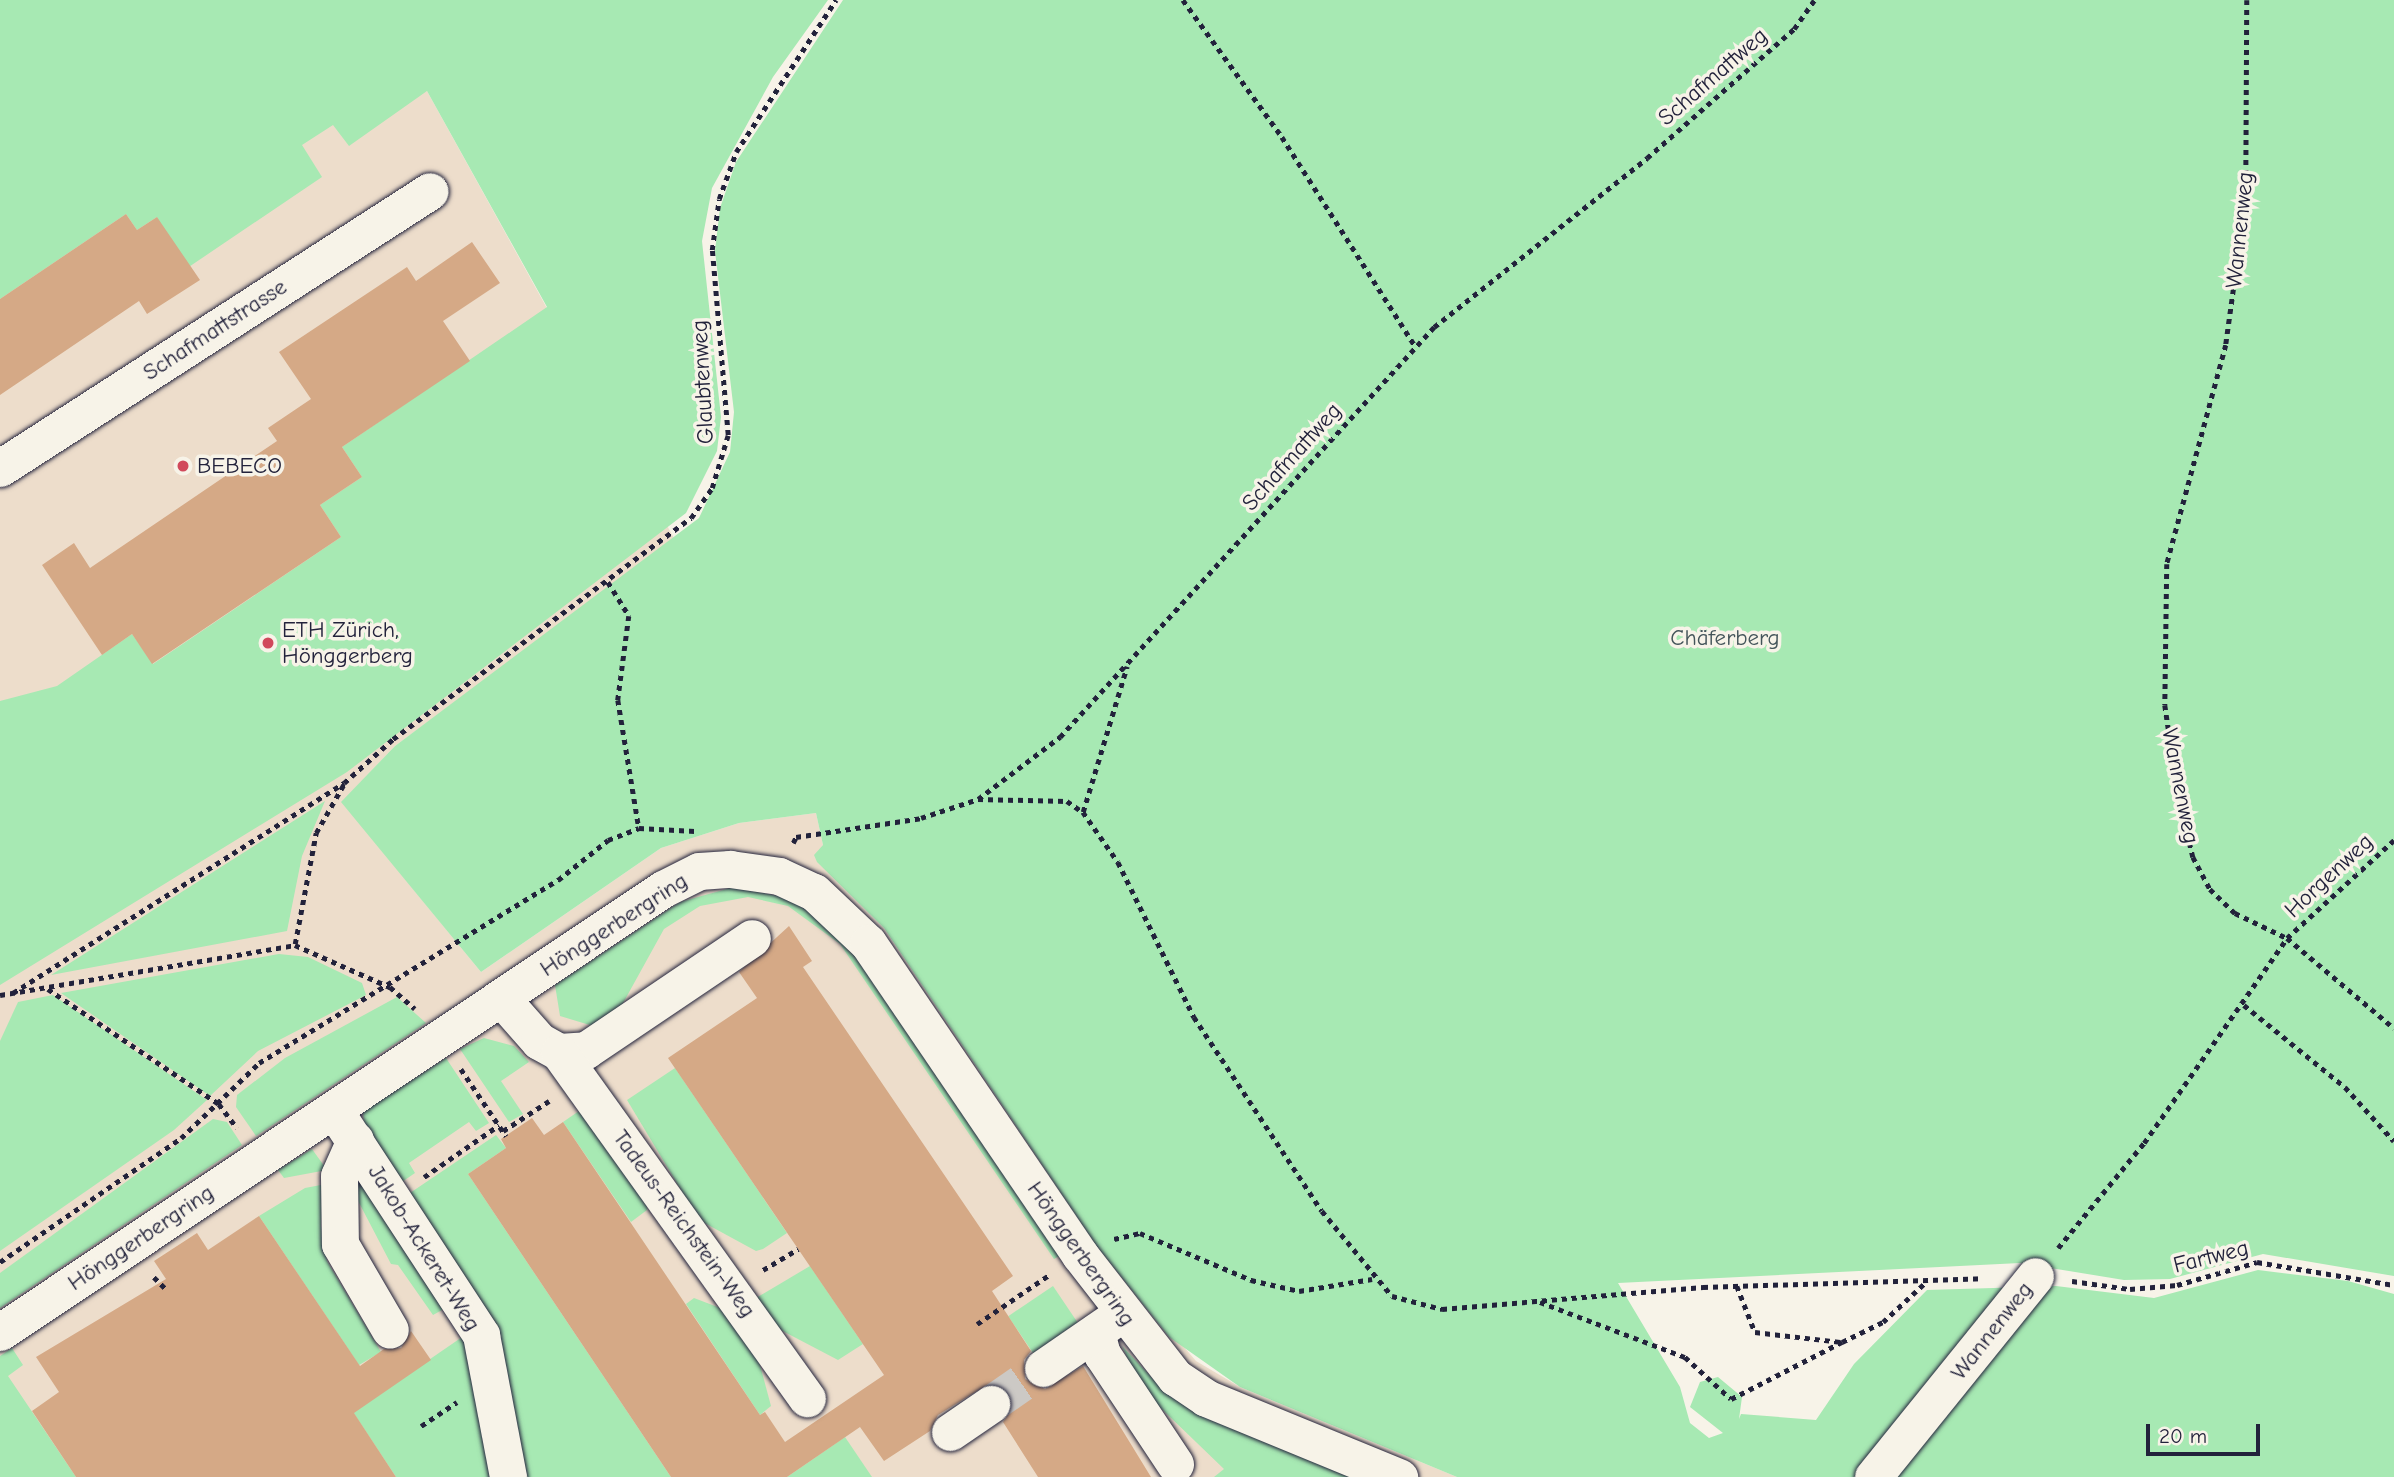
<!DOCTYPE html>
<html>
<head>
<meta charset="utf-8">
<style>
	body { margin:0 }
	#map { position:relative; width:2394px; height:1477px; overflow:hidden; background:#f7f3e8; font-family:"Comic Neue",sans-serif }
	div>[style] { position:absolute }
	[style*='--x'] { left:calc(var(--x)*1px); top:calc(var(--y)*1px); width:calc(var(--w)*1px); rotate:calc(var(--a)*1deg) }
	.built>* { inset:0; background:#edddcb }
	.green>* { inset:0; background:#a7e9b3; transform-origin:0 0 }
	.building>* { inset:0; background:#d5a986 }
	.minor-tunnel>* { height:37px; margin-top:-18.5px; transform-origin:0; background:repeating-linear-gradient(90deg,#ccc9c5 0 37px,transparent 0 55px) }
	.path>* { height:4.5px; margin-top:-2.25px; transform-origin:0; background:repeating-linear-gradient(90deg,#22223b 0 5px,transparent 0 10px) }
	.roads { filter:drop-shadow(0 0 2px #22223b) drop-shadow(0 0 2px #22223b) }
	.minor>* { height:37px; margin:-18.5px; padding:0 18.5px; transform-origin:18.5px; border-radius:18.5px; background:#f7f3e8 }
	.dots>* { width:19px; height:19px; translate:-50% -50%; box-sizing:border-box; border:4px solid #f7f3e8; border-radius:50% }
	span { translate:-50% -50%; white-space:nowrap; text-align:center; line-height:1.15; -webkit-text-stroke:7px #f7f3e8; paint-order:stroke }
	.street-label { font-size:23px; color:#22223b }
	.poi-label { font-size:23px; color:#22223b }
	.left { translate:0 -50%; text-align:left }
	.park-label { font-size:23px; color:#435459 }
	.scale { position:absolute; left:2146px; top:1424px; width:114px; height:32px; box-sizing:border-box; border:4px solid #22223b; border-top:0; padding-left:9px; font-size:21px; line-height:24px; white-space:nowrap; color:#22223b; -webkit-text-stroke:5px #f7f3e8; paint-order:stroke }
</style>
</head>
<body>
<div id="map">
	<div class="built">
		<div style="clip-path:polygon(427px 91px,675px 540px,395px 746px,342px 802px,481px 972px,661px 848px,739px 823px,816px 813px,823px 845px,817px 861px,884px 928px,1095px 1244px,1196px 1361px,1240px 1387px,1457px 1477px,0 1477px,0 239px)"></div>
	</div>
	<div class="green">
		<div style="clip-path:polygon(0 0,828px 0,773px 77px,712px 188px,702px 241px,721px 417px,717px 451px,686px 513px,347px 772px,0 985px,0 701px,57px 686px,132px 634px,153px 664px,341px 537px,320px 505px,362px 477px,342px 447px,547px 307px,427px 91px,349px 146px,333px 125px,302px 145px,322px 177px,171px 279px,157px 217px,137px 230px,126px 214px,0 299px)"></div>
		<div style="clip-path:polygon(843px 0,2394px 0,2394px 1276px,2263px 1254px,2170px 1279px,2124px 1280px,2020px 1263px,1618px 1283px,1680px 1387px,1690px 1423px,1709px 1438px,1723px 1433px,1690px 1407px,1700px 1382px,1718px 1377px,1742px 1397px,1739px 1419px,1741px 1414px,1816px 1420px,1854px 1364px,1927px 1290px,2056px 1286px,2154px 1298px,2258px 1270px,2348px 1281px,2394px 1294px,2394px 1477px,1457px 1477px,1240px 1387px,1169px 1337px,1095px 1244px,884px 928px,817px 862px,814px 855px,823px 845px,816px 813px,739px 823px,661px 848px,481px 972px,341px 802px,395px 746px,699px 518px,730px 452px,734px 412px,715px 251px,720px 208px,736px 162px)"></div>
		<div style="clip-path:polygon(325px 801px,302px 856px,287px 931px,51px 975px)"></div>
		<div style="clip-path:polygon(734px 887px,792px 899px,830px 927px,873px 977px,1061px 1255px,1054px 1259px,840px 944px,788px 906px,748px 897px,700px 906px,664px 929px,622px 1005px,593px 1026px,560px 1016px,555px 985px,680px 902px)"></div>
		<div style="clip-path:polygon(279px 954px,308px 957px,362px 983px,366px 995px,258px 1051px,210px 1096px,61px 993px)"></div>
		<div style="clip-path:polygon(53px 995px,207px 1100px,174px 1130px,0 1251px,0 1041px,18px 1002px)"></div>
		<div style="clip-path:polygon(397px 997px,426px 1023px,256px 1136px,236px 1107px,237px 1095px,285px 1058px)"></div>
		<div style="clip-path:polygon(484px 1038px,514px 1046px,529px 1062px,501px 1081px,523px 1114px,509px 1122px,460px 1049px)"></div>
		<div style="clip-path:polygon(446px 1058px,489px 1123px,476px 1131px,469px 1122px,409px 1163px,415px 1173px,399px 1184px,365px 1133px,363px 1112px)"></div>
		<div style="clip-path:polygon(675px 1068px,787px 1233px,763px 1249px,756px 1251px,699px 1220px,627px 1100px)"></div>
		<div style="clip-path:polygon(579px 1111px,649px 1193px,647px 1210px,631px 1222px,563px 1122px)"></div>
		<div style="clip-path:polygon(213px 1119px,227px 1122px,242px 1145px,0 1308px,0 1273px)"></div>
		<div style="clip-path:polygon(496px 1135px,506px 1148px,468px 1174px,671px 1477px,519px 1477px,407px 1195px)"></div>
		<div style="clip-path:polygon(312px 1149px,327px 1170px,284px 1178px,278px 1170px)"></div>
		<div style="clip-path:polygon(360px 1176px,453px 1304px,433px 1315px,398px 1265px,391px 1264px,355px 1195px)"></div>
		<div style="clip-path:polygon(326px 1184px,321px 1225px,327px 1261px,381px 1352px,359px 1365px,259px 1216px,305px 1188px)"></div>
		<div style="clip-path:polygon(810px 1266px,863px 1344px,838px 1360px,775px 1327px,756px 1298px)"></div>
		<div style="left:1053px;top:1286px;width:50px;height:54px;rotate:56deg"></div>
		<div style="clip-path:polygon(694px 1298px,728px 1311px,757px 1354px,771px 1406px,760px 1415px,686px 1304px)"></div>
		<div style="clip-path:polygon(468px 1333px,496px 1477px,396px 1477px,353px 1412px)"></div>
		<div style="clip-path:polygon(1122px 1346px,1158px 1384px,1361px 1477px,1214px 1477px,1224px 1469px,1141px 1389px)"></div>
		<div style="clip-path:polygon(12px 1348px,23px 1365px,8px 1376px,76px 1477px,0 1477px,0 1356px)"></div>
		<div style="clip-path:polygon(845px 1437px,872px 1477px,787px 1477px)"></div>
	</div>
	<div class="building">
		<div style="clip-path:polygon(126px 214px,137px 230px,157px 217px,200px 280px,147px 314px,139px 301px,0 395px,0 299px)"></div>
		<div style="clip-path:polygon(472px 242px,500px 283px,443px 321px,470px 361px,342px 447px,362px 477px,320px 505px,341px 537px,152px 664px,132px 634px,102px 655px,42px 565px,74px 543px,90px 568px,277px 441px,268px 428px,311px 399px,279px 352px,407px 267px,416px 281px)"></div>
		<div style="clip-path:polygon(789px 926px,812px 961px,803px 967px,1013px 1276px,992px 1291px,1031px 1351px,1024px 1360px,1025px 1379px,1045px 1389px,1083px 1366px,1151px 1477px,1038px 1477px,1003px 1422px,1010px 1412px,1009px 1393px,990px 1383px,938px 1415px,930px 1431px,884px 1461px,860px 1427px,787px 1477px,671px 1477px,468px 1174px,506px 1148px,501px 1139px,532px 1118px,544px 1135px,563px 1122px,760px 1415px,765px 1412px,785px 1442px,884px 1375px,668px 1058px,757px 998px,739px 972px)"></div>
		<div style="clip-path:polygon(259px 1216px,360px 1366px,384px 1349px,401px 1348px,411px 1331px,431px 1360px,354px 1413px,396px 1477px,76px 1477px,32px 1411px,59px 1392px,36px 1357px,166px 1279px,154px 1261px,197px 1233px,208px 1250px)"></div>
	</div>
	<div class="minor-tunnel">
		<div style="--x:991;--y:1404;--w:63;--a:-34.7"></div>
	</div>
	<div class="path">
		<div style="--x:1183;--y:0;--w:169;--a:54.1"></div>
		<div style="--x:1282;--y:137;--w:249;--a:57.5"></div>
		<div style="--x:2247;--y:0;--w:200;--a:90.3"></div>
		<div style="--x:2246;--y:200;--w:146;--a:97.9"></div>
		<div style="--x:2226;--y:345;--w:227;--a:105.1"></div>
		<div style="--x:2167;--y:564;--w:141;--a:90.8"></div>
		<div style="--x:2165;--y:705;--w:90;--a:81.7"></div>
		<div style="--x:2178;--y:794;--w:65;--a:76.6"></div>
		<div style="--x:2193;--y:857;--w:36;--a:62"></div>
		<div style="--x:2210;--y:889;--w:35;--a:44"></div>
		<div style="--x:2235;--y:913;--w:58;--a:25.7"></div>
		<div style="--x:2287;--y:938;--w:140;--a:40.1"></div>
		<div style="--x:608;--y:582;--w:40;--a:58"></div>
		<div style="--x:629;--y:616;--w:85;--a:97.5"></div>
		<div style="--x:618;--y:700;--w:130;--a:80.7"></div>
		<div style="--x:978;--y:799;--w:89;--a:1.3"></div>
		<div style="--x:1067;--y:801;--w:19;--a:35"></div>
		<div style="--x:1083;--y:812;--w:61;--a:55"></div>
		<div style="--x:1118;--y:862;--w:173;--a:63.9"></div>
		<div style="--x:1194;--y:1017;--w:232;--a:56.6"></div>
		<div style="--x:1322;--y:1211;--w:110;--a:50.5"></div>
		<div style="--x:1392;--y:1296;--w:52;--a:14.6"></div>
		<div style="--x:1442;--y:1309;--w:262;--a:-4.8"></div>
		<div style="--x:1703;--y:1287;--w:280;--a:-1.8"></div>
		<div style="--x:1083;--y:812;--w:152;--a:-73.2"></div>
		<div style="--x:793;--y:843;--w:7;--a:-63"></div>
		<div style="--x:796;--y:837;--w:126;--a:-8.6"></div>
		<div style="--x:921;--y:818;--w:60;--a:-18.4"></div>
		<div style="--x:978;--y:799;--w:103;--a:-37.1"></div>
		<div style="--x:1060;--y:737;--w:555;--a:-47.63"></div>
		<div style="--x:1434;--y:327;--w:272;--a:-38.4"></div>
		<div style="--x:1647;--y:158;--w:196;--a:-41.3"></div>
		<div style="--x:1794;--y:29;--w:35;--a:-55"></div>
		<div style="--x:295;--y:944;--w:113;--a:-79.3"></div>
		<div style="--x:316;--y:833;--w:56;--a:-60.3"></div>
		<div style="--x:48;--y:989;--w:206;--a:33.9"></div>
		<div style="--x:219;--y:1104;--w:30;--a:53"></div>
		<div style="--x:13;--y:993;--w:392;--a:-32.4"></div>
		<div style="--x:344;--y:783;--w:66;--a:-41.9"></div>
		<div style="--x:393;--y:739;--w:371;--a:-36.6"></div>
		<div style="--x:691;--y:518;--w:37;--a:-55"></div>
		<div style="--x:712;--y:488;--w:55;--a:-73.2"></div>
		<div style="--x:728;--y:435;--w:186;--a:-94.9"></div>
		<div style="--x:712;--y:250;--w:51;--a:-82.2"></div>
		<div style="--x:719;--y:199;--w:50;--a:-70.1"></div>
		<div style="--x:736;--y:152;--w:182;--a:-56.7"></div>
		<div style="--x:0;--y:995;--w:299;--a:-9.6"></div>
		<div style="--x:295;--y:945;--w:104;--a:23.9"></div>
		<div style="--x:390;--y:987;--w:33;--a:41"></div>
		<div style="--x:2244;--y:1005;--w:130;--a:39.1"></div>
		<div style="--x:2345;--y:1087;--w:73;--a:47.8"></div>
		<div style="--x:461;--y:1069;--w:81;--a:56.1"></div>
		<div style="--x:503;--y:1131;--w:55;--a:-33.1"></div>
		<div style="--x:424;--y:1177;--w:91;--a:-34.7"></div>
		<div style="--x:1114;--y:1239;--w:27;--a:-13"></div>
		<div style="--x:1140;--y:1233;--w:121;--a:22.9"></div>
		<div style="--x:1251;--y:1280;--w:49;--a:12.9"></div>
		<div style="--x:1299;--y:1291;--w:74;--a:-9.3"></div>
		<div style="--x:2058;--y:1248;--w:136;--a:-50.7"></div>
		<div style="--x:2144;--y:1143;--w:250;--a:-55.1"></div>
		<div style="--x:2287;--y:938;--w:145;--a:-42.5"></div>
		<div style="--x:0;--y:1262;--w:219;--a:-34.4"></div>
		<div style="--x:181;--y:1138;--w:108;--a:-43.9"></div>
		<div style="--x:259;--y:1063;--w:351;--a:-31.5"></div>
		<div style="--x:558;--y:880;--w:64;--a:-38.7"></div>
		<div style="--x:608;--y:840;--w:33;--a:-21"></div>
		<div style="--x:639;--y:828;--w:56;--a:3.1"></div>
		<div style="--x:763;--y:1270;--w:41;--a:-31"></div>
		<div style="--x:154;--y:1277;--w:17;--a:45"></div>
		<div style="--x:2072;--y:1281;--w:59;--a:7.9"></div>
		<div style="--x:2130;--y:1289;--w:47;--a:-4.9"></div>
		<div style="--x:2177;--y:1285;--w:83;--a:-16"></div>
		<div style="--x:2257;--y:1262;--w:139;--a:9.5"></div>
		<div style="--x:1737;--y:1286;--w:49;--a:68.6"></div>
		<div style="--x:1755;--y:1332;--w:88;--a:6.6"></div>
		<div style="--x:1842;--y:1342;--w:46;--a:-26"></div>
		<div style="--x:1883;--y:1322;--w:60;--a:-43"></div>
		<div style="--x:1540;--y:1302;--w:155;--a:20.8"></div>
		<div style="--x:1685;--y:1357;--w:62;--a:42.4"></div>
		<div style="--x:1731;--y:1399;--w:125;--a:-27.2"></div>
		<div style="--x:977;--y:1324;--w:87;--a:-34.2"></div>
		<div style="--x:421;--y:1426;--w:43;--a:-33.7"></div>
	</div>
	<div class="roads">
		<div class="minor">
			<div style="--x:0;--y:468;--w:511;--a:-32.79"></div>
			<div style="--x:502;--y:999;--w:56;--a:48.6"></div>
			<div style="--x:539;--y:1041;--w:23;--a:29"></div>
			<div style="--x:559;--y:1052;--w:27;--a:-4"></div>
			<div style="--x:586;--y:1050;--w:200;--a:-34"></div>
			<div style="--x:559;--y:1052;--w:426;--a:54.4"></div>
			<div style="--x:334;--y:1110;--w:269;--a:56.8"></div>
			<div style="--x:481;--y:1335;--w:145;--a:79.2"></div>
			<div style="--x:355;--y:1140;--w:39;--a:114"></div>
			<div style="--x:339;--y:1176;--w:68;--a:89.2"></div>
			<div style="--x:340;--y:1244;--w:99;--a:59.8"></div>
			<div style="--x:0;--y:1332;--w:797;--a:-33.75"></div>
			<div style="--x:663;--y:889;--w:40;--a:-26.6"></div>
			<div style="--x:699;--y:871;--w:31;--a:-4"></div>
			<div style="--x:730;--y:869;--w:49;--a:8.1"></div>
			<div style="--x:779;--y:876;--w:38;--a:25"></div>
			<div style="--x:814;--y:892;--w:74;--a:43.4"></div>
			<div style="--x:868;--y:943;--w:377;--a:55.8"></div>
			<div style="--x:1080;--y:1255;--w:155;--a:52.1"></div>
			<div style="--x:1175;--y:1377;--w:37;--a:34"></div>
			<div style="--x:1206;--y:1398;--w:209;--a:22.3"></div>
			<div style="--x:1096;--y:1332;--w:23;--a:75"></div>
			<div style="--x:1102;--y:1354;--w:132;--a:56.4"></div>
			<div style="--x:1043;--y:1368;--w:86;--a:-34.6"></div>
			<div style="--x:950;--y:1432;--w:50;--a:-34.3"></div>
			<div style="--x:1873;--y:1477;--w:258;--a:-51.1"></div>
		</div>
	</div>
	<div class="dots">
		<div style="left:183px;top:466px;background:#d1495b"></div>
		<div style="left:268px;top:643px;background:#d1495b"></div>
	</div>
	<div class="street-label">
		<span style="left:1713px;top:77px;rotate:-41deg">Schafmattweg</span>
		<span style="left:2240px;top:230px;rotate:-84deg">Wannenweg</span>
		<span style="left:215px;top:330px;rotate:-33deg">Schafmattstrasse</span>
		<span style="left:703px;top:382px;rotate:-93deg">Glaubtenweg</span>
		<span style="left:1292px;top:457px;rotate:-48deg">Schafmattweg</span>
		<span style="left:2180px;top:786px;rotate:79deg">Wannenweg</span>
		<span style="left:2329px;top:876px;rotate:-43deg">Horgenweg</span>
		<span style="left:614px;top:925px;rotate:-33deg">Hönggerbergring</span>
		<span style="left:684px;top:1224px;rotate:54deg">Tadeus-Reichstein-Weg</span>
		<span style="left:141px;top:1238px;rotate:-34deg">Hönggerbergring</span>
		<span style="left:424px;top:1248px;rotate:58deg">Jakob-Ackeret-Weg</span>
		<span style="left:1081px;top:1254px;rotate:55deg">Hönggerbergring</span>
		<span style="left:2211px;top:1257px;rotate:-14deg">Fartweg</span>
		<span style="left:1992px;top:1331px;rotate:-52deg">Wannenweg</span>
	</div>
	<div class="poi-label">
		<span class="left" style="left:197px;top:466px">BEBECO</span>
		<span class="left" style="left:282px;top:643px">ETH Zürich,<br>Hönggerberg</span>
	</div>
	<div class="park-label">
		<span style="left:1725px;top:638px">Chäferberg</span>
	</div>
	<div class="scale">20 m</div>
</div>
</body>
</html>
